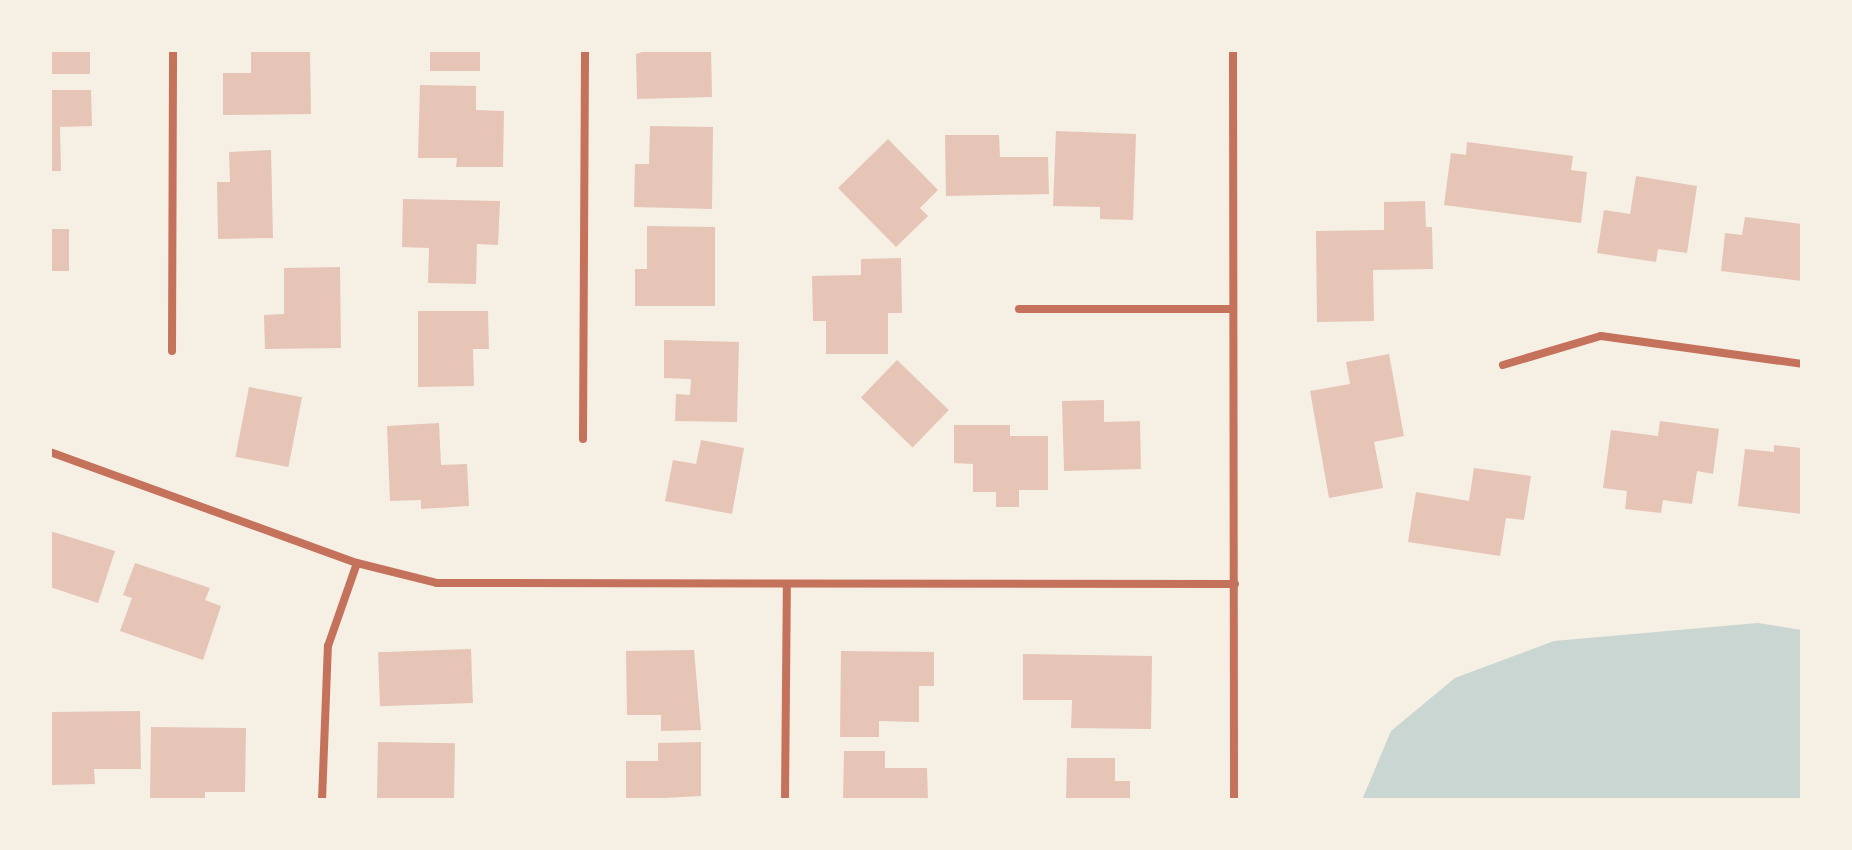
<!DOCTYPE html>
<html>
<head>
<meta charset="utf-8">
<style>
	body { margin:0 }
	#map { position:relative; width:1852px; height:850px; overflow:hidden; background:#f6efe4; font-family:Cabin,sans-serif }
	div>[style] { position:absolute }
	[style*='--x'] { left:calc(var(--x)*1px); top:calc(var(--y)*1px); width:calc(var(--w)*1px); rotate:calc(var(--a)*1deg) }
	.water>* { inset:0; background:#c9d6d2 }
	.building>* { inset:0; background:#e6c5b7; transform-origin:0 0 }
	.minor>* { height:8px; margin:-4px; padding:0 4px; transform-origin:4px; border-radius:4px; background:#c5725c }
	span { translate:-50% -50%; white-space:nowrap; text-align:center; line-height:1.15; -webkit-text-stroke:7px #f6efe4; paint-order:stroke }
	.frame { position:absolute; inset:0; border:52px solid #f6efe4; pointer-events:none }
</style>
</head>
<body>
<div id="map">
	<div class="water">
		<div style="clip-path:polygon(1758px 623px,1802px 630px,1802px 800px,1362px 800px,1391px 731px,1455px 678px,1554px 641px)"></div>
	</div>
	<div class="building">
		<div style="left:50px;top:50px;width:40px;height:24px"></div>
		<div style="clip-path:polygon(251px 50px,310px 50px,311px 114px,223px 115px,223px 73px,251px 73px)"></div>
		<div style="left:430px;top:50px;width:50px;height:21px"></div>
		<div style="clip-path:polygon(648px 50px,711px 50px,712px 97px,637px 99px,636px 54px)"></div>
		<div style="clip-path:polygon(420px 85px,476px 86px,476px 110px,504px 111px,503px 167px,456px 167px,457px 158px,418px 158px)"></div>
		<div style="clip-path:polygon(50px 90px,91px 90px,92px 126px,60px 127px,61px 171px,50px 171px)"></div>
		<div style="clip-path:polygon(650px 126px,713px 127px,712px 209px,634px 207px,635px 164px,649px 164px)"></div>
		<div style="clip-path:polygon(1056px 131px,1136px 134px,1133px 220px,1100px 219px,1100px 207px,1053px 206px)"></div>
		<div style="clip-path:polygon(945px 135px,999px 135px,1000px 157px,1048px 157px,1049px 194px,946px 196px)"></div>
		<div style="clip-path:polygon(888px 139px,938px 190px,920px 208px,928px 216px,896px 247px,838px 188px)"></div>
		<div style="clip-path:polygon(1467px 142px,1573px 156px,1571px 170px,1587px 172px,1581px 223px,1444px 205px,1451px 153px,1466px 155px)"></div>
		<div style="clip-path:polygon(271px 150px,273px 238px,218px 239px,217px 182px,230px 182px,229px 152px)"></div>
		<div style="clip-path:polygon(1636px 176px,1697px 186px,1687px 253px,1658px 249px,1656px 262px,1597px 253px,1604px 210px,1630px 214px)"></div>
		<div style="clip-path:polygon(403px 199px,500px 201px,498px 245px,477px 244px,476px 284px,428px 283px,429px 248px,402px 247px)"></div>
		<div style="clip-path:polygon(1425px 201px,1426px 227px,1432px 227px,1433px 269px,1373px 270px,1374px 321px,1317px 322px,1316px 231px,1384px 230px,1384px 202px)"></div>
		<div style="clip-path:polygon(1745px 217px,1802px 224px,1802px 281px,1721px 271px,1725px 233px,1742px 235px)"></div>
		<div style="clip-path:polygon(647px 226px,715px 227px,715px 306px,635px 306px,635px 269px,647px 269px)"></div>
		<div style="left:50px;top:229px;width:19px;height:42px"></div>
		<div style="clip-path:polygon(901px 258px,902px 313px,888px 313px,888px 354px,826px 354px,826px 321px,813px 321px,812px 276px,861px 275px,861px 259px)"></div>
		<div style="clip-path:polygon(340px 267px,341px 348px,265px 349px,264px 315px,284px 314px,284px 268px)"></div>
		<div style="clip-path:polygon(418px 311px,488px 311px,489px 349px,473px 349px,474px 386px,418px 387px)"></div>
		<div style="clip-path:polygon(664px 340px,739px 342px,737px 422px,675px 421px,676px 394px,690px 395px,691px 379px,664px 378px)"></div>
		<div style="clip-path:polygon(1389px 354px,1404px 436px,1374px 442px,1383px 488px,1329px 498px,1310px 391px,1350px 384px,1346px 362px)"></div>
		<div style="left:897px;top:360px;width:72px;height:52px;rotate:44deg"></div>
		<div style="left:249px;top:387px;width:54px;height:71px;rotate:11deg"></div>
		<div style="clip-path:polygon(1104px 400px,1104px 422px,1140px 421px,1141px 469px,1064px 471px,1062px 401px)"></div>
		<div style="clip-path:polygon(1660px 421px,1719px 429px,1713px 474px,1697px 471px,1692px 504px,1663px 500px,1661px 513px,1625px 509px,1627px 491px,1603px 488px,1611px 430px,1658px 436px)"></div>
		<div style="clip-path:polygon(439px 423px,441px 465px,467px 464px,469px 506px,421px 509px,421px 500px,390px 501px,387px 426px)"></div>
		<div style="clip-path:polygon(954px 425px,1010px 425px,1010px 436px,1048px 436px,1048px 490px,1019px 490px,1019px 507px,996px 507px,996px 492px,973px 492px,973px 464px,954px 463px)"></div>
		<div style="clip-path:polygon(701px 440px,744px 448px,732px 514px,665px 501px,673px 460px,696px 464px)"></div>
		<div style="clip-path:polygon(1774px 445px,1802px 448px,1802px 514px,1738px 506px,1745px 449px,1774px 452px)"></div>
		<div style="clip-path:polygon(1474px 468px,1531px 476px,1524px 520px,1506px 518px,1500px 556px,1408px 542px,1416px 492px,1469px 501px)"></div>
		<div style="clip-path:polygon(50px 531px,115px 551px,98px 603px,50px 587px)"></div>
		<div style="clip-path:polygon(135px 563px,210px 588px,205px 600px,221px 606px,203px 660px,120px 631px,132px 598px,123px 595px)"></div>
		<div style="left:471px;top:649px;width:54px;height:93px;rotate:88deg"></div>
		<div style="clip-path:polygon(694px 650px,701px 730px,661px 731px,661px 715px,627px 715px,626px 651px)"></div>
		<div style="clip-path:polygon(841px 651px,934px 652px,934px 686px,919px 686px,919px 722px,879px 721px,879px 737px,840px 737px)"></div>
		<div style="clip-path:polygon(1023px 654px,1152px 656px,1151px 729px,1071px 728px,1072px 700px,1023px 700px)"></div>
		<div style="clip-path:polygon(140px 711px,141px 769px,94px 769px,95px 784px,51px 785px,50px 712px)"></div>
		<div style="clip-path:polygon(151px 727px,246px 728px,245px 792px,205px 792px,205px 800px,150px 800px)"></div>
		<div style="left:378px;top:742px;width:77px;height:58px;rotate:1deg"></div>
		<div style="clip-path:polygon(701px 742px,701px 796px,626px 800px,626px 761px,658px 761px,658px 743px)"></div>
		<div style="clip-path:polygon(844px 751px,885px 751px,885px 768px,927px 768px,928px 800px,843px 800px)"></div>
		<div style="clip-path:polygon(1067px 758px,1115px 758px,1115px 781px,1130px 781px,1130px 800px,1066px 800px)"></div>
	</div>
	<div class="minor">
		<div style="--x:1233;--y:50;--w:750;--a:89.92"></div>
		<div style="--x:1019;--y:309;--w:214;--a:0"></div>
		<div style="--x:172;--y:351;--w:301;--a:-89.8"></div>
		<div style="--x:1503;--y:365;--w:102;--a:-16.5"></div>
		<div style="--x:1601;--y:336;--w:203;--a:7.9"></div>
		<div style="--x:583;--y:439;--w:389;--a:-89.7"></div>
		<div style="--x:50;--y:452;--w:326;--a:19.9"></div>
		<div style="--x:357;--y:563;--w:82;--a:14"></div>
		<div style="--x:437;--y:583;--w:798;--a:0.07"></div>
		<div style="--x:322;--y:800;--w:154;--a:-87.8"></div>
		<div style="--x:328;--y:646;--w:88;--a:-70.7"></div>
		<div style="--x:785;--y:800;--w:216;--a:-89.5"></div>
	</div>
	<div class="frame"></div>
</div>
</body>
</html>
